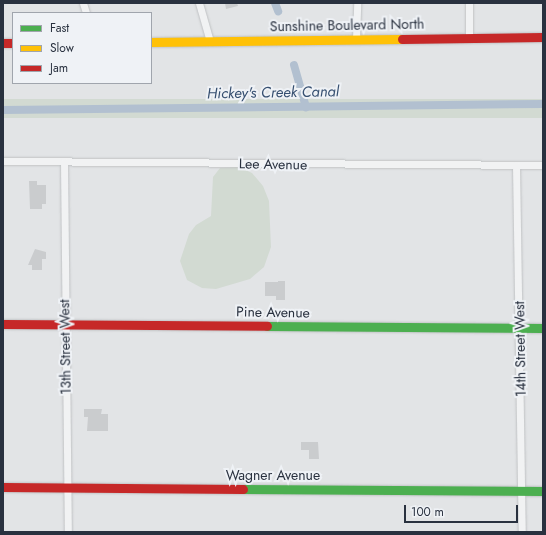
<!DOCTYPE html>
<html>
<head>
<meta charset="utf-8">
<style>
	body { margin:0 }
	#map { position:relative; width:546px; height:535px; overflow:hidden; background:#e2e4e6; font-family:Jost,sans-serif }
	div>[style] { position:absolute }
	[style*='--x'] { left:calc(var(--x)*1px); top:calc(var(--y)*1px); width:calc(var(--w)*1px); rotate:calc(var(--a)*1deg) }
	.green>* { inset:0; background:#d2dad2; transform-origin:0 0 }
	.canal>* { height:8px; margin:-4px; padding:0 4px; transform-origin:4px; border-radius:4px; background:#b2c0d0 }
	.building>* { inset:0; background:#caccce }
	.roads { filter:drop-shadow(0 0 1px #c0c2c4) drop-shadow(0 0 1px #c0c2c4) }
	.street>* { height:7px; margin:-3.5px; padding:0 3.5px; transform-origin:3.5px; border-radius:3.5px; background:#f1f2f3 }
	.fast>* { height:9px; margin:-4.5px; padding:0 4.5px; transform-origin:4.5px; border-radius:4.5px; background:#4caf50 }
	.slow>* { height:9px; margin:-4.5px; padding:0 4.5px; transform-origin:4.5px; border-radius:4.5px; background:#ffc107 }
	.jam>* { height:9px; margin:-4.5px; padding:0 4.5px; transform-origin:4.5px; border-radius:4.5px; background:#c62828 }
	span { translate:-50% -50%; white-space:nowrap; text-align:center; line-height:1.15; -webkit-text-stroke:4px #eff2f6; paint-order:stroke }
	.street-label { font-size:14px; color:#29313f }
	.water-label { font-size:15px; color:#364f70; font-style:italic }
	.frame { position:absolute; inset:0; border:4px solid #29313f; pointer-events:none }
	.legend { position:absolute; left:12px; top:12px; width:140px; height:72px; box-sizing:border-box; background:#eff2f6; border:1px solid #a0a5ad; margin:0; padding:5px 7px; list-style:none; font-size:12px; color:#29313f }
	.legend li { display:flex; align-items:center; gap:8px; height:20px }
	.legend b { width:20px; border:1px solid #a0a5ad }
	.scale { position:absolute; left:404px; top:505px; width:114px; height:18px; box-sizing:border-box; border:2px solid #29313f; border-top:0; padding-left:5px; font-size:12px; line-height:14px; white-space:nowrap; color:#29313f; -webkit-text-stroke:3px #eff2f6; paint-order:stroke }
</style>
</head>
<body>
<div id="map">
	<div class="green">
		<div style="left:543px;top:99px;width:19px;height:540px;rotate:90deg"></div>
		<div style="clip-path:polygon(239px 167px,252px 173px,263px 186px,269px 201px,271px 247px,264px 267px,250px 279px,216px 289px,202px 288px,187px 280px,180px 261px,189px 234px,196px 225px,211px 216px,213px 177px,220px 168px)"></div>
	</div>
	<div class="canal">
		<div style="--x:275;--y:3;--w:9;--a:69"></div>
		<div style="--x:294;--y:65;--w:44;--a:74.1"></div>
		<div style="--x:3;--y:110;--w:540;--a:-0.64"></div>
	</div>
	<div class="building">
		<div style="clip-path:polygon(225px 3px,237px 3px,238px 6px,226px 9px)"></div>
		<div style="clip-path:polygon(29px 181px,37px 181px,37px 185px,46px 185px,46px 204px,42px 204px,42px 209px,30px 209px)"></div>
		<div style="clip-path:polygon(35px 249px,46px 252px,46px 259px,42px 259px,42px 270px,32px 270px,32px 265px,28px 265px)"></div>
		<div style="clip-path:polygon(278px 281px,285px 281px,285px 300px,276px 300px,276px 296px,265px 296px,265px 282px,278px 282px,278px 287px)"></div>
		<div style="clip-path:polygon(84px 409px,102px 409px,101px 414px,108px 414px,108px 431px,87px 431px,88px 417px,84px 417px)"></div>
		<div style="clip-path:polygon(301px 442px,318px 442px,319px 459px,309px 459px,309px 450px,301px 450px)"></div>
	</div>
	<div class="roads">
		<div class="street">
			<div style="--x:83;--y:3;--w:10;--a:73"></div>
			<div style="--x:199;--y:3;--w:40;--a:74"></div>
			<div style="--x:469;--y:38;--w:35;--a:-90"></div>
			<div style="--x:356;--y:39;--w:36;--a:-88"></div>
			<div style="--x:3;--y:161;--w:540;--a:0.42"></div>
			<div style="--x:64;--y:162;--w:370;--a:89.4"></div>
			<div style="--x:516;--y:165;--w:367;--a:89.1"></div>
		</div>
		<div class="fast">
			<div style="--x:267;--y:326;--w:276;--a:0.4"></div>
			<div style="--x:243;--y:489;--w:300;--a:0.4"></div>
		</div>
		<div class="slow">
			<div style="--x:151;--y:42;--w:251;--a:-0.7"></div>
		</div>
		<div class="jam">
			<div style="--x:402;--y:39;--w:141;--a:-0.8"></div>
			<div style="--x:3;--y:43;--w:10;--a:0"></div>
			<div style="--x:3;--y:324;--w:264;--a:0.4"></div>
			<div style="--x:3;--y:487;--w:240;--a:0.5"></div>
		</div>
	</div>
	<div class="street-label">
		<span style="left:347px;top:25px;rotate:-1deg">Sunshine Boulevard North</span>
		<span style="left:273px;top:164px;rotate:1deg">Lee Avenue</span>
		<span style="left:273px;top:312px;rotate:1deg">Pine Avenue</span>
		<span style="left:65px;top:347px;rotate:-91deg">13th Street West</span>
		<span style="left:520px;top:349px;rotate:-91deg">14th Street West</span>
		<span style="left:273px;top:475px">Wagner Avenue</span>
	</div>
	<div class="water-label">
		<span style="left:273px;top:93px;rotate:-1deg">Hickey's Creek Canal</span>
	</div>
	<div class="frame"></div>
	<ul class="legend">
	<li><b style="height:5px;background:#4caf50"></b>Fast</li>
	<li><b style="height:5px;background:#ffc107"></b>Slow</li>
	<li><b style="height:5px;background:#c62828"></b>Jam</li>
	</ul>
	<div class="scale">100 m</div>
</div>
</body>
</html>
